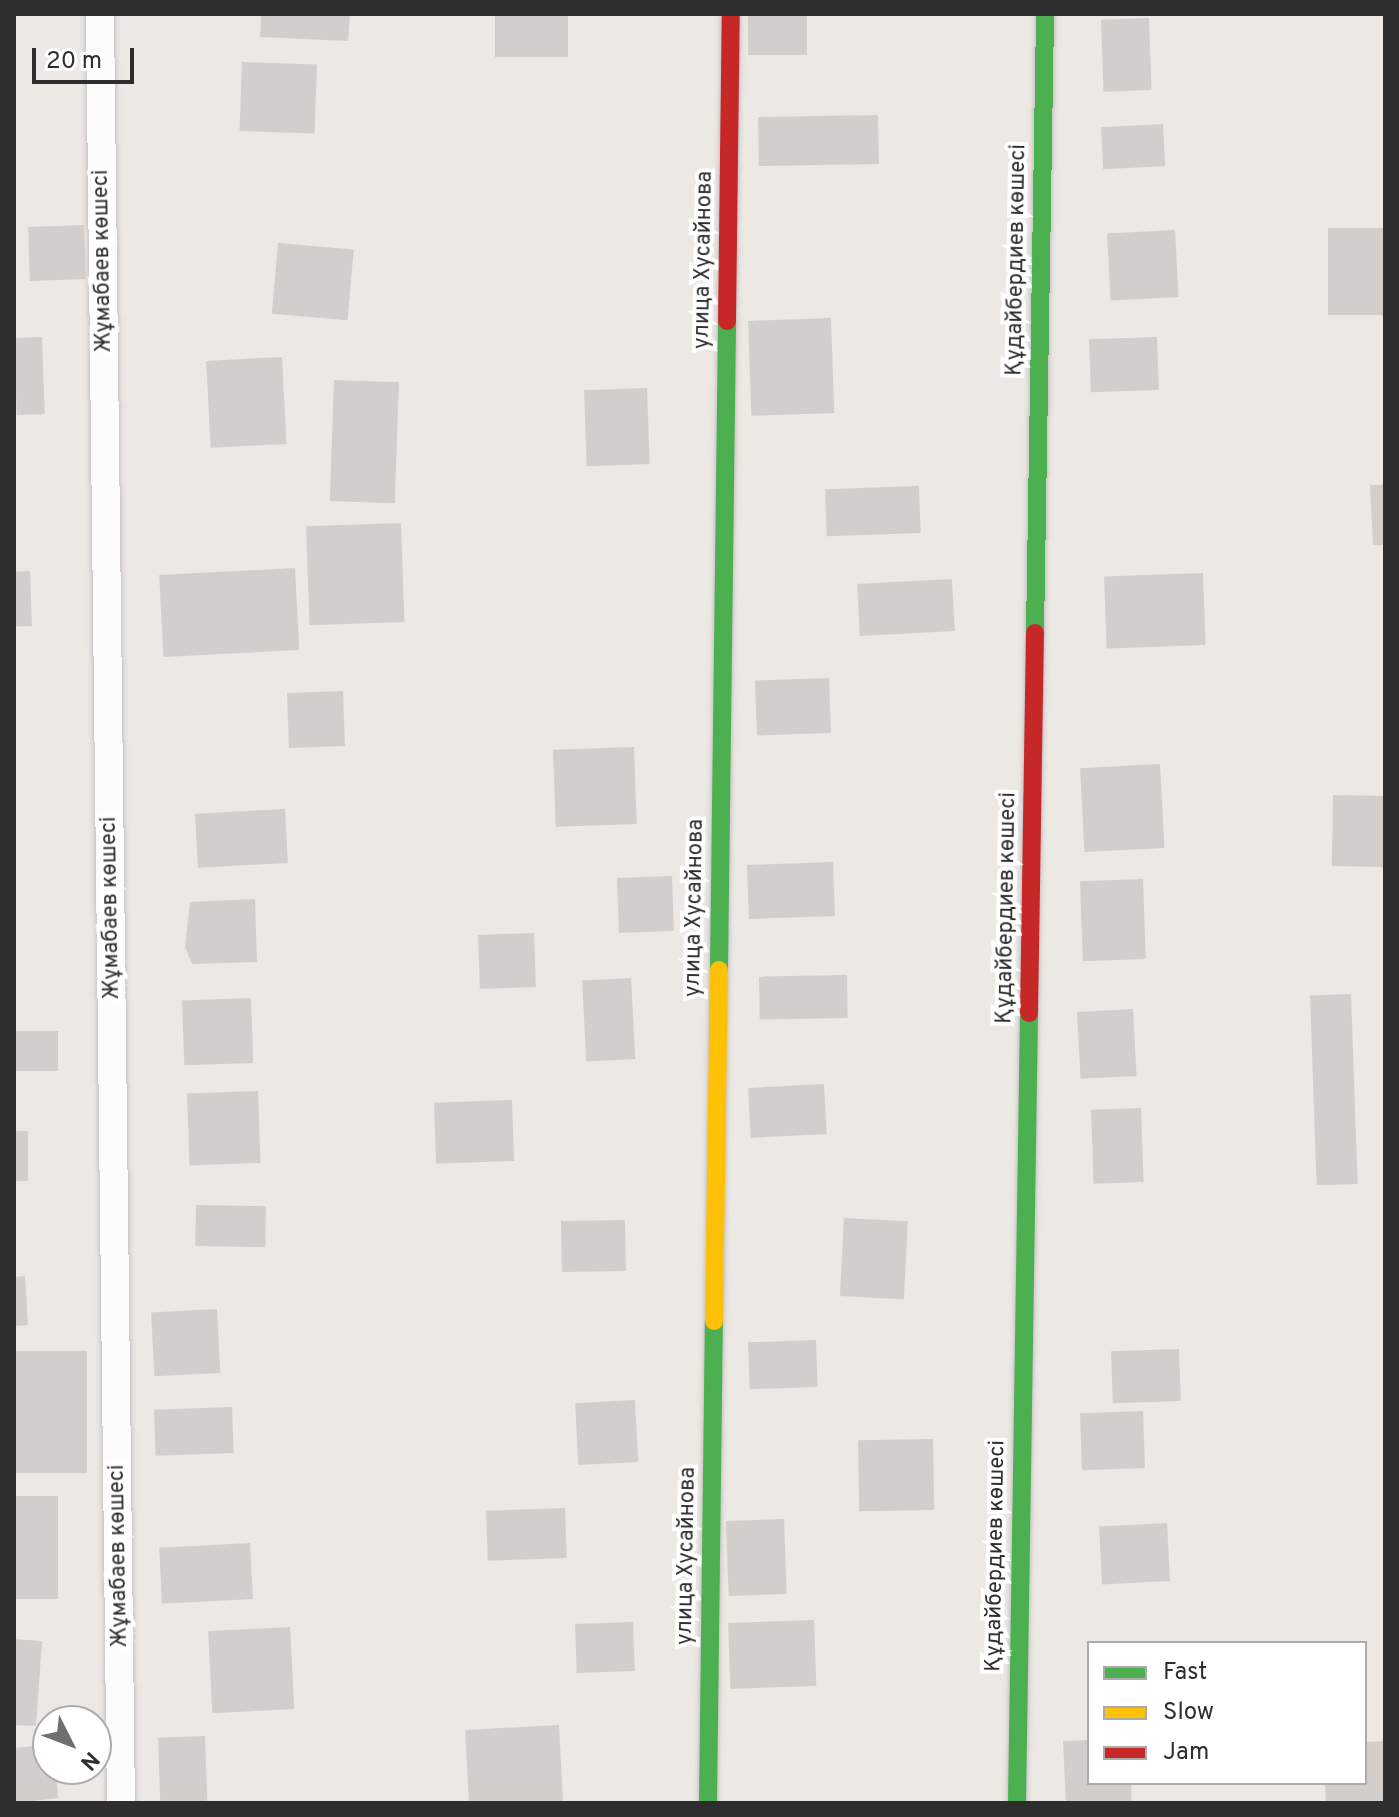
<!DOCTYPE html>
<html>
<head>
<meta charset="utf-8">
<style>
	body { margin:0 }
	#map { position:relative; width:1399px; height:1817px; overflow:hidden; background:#ece8e4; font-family:Overpass,sans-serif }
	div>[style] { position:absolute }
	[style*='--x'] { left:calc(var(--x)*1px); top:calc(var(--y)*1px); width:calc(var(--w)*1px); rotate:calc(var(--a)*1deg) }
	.building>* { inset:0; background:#d1cecb; transform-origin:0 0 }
	.roads { filter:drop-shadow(0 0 2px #c5c4c5) drop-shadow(0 0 2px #c5c4c5) }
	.street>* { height:28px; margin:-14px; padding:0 14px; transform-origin:14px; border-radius:14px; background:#fcfcfb }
	.fast>* { height:18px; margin:-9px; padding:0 9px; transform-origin:9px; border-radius:9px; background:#4caf50 }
	.slow>* { height:18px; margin:-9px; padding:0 9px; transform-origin:9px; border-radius:9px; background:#ffc107 }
	.jam>* { height:18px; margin:-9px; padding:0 9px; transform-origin:9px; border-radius:9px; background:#c62828 }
	span { translate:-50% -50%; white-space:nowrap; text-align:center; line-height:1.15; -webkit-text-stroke:8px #fff; paint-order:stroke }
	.street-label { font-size:22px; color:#2e2e2e }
	.frame { position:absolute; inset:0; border:16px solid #2e2e2e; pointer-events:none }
	.legend { position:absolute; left:1087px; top:1641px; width:280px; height:144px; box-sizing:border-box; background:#fff; border:2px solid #ababab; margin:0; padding:10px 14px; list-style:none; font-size:24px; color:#2e2e2e }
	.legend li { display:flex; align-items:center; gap:16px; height:40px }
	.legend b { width:40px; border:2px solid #ababab }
	.north { position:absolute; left:32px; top:1705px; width:80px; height:80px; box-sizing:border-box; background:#fff; border:2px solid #ababab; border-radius:50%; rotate:132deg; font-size:22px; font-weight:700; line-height:32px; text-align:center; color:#2e2e2e }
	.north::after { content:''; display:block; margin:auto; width:28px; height:36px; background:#706f6e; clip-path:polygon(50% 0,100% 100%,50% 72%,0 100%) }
	.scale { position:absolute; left:32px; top:48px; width:102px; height:36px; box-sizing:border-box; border:4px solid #2e2e2e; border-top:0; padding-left:10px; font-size:24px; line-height:28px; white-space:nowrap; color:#2e2e2e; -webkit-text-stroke:6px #fff; paint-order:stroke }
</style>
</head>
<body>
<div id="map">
	<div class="building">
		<div style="clip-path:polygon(261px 14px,350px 14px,348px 41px,260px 37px)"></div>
		<div style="left:495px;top:14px;width:73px;height:43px"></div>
		<div style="left:748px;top:14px;width:59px;height:41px"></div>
		<div style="left:1149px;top:18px;width:72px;height:48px;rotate:88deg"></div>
		<div style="left:242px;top:62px;width:75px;height:69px;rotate:2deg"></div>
		<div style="left:878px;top:115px;width:49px;height:120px;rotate:89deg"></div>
		<div style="left:1163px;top:124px;width:42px;height:62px;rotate:87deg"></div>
		<div style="left:84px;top:225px;width:54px;height:56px;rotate:88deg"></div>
		<div style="left:1385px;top:228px;width:87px;height:57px;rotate:90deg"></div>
		<div style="left:1175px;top:230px;width:67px;height:68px;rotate:87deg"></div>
		<div style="left:278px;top:243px;width:76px;height:71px;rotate:5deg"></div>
		<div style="left:831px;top:318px;width:95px;height:83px;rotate:88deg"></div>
		<div style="left:42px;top:337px;width:77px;height:28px;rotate:88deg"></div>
		<div style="left:1157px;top:337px;width:53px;height:68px;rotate:88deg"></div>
		<div style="left:282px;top:357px;width:87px;height:76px;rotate:87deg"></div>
		<div style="left:334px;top:380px;width:65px;height:121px;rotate:2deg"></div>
		<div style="left:647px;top:388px;width:76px;height:63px;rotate:88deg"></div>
		<div style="clip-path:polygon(1370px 485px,1385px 485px,1385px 545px,1373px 545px)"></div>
		<div style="left:919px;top:486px;width:47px;height:94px;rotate:88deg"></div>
		<div style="left:401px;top:523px;width:99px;height:95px;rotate:88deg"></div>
		<div style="left:295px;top:568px;width:82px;height:136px;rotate:87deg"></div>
		<div style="left:30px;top:571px;width:55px;height:16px;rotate:88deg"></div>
		<div style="left:1203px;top:573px;width:72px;height:99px;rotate:88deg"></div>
		<div style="left:952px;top:579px;width:52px;height:95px;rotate:87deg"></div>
		<div style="left:829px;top:678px;width:55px;height:74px;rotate:88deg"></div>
		<div style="left:343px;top:691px;width:55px;height:56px;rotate:88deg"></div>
		<div style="left:634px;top:747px;width:77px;height:81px;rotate:88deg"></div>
		<div style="left:1160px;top:764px;width:84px;height:80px;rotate:87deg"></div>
		<div style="left:1333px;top:795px;width:52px;height:71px;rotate:1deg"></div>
		<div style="left:285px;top:809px;width:54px;height:90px;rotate:87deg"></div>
		<div style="left:833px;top:862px;width:54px;height:86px;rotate:88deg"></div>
		<div style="left:672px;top:876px;width:55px;height:55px;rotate:88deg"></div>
		<div style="left:1143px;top:879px;width:80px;height:63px;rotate:88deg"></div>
		<div style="clip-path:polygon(255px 899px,257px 962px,192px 964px,185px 947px,190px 902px)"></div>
		<div style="left:534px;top:933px;width:54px;height:56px;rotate:88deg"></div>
		<div style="left:847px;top:975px;width:43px;height:88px;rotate:89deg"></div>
		<div style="left:631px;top:978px;width:81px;height:49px;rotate:87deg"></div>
		<div style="left:1351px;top:994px;width:190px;height:41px;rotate:88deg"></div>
		<div style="left:251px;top:998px;width:65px;height:69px;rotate:88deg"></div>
		<div style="left:1133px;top:1009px;width:67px;height:56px;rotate:87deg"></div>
		<div style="left:14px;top:1031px;width:44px;height:40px"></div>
		<div style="left:824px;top:1084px;width:50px;height:76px;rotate:87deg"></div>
		<div style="left:258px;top:1091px;width:72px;height:71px;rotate:88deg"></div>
		<div style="left:512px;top:1100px;width:61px;height:78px;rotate:88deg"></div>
		<div style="left:1141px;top:1108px;width:74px;height:50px;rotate:88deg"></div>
		<div style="left:14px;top:1131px;width:14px;height:50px"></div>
		<div style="left:196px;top:1205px;width:70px;height:41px;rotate:1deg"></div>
		<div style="left:844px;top:1218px;width:64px;height:78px;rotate:3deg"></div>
		<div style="left:625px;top:1220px;width:51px;height:64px;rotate:89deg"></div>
		<div style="clip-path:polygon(25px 1276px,28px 1325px,14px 1326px,14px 1277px)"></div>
		<div style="left:217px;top:1309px;width:64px;height:66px;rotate:87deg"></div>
		<div style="left:816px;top:1340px;width:47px;height:68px;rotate:88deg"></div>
		<div style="left:1179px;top:1349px;width:52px;height:68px;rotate:88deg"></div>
		<div style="left:14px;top:1351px;width:73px;height:122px"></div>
		<div style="left:635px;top:1400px;width:62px;height:60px;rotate:87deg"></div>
		<div style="left:232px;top:1407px;width:46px;height:78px;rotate:88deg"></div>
		<div style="left:1143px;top:1411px;width:57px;height:63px;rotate:88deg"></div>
		<div style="left:933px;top:1439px;width:71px;height:75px;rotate:89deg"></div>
		<div style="left:14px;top:1496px;width:44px;height:103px"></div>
		<div style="left:565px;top:1508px;width:50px;height:79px;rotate:88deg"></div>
		<div style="left:784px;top:1519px;width:75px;height:58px;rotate:88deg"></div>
		<div style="left:1167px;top:1523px;width:58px;height:68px;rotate:87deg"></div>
		<div style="left:250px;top:1543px;width:56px;height:91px;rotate:87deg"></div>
		<div style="left:814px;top:1620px;width:66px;height:86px;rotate:88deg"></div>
		<div style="left:633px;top:1622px;width:49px;height:58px;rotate:88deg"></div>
		<div style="left:290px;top:1627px;width:82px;height:82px;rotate:87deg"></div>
		<div style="clip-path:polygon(14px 1639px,42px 1641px,36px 1726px,14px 1725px)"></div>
		<div style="left:559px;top:1725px;width:78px;height:94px;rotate:87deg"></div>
		<div style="left:205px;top:1736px;width:67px;height:47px;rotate:88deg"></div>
		<div style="clip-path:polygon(1089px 1740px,1089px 1783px,1131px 1783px,1132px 1803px,1066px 1803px,1063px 1741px)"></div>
		<div style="clip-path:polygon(1385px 1741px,1385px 1803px,1326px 1803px,1325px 1783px,1365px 1783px,1365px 1742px)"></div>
		<div style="clip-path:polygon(48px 1745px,48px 1769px,56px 1769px,58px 1798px,14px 1803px,14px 1748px)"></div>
	</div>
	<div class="roads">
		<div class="street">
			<div style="--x:100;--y:14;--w:1789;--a:89.33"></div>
		</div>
		<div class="fast">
			<div style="--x:1035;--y:633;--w:619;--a:-89.07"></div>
			<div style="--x:719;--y:970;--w:649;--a:-89.29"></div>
			<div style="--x:708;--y:1803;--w:482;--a:-89.3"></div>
			<div style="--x:1017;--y:1803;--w:790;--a:-89.13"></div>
		</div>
		<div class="slow">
			<div style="--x:714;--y:1321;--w:351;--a:-89.2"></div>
		</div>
		<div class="jam">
			<div style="--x:727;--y:321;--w:307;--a:-89.3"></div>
			<div style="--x:1029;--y:1013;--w:380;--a:-89.1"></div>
		</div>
	</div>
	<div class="street-label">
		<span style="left:704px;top:260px;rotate:-89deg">улица Хусайнова</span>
		<span style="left:1017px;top:260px;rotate:-89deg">Құдайбердиев көшесі</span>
		<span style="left:103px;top:261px;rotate:-91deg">Жұмабаев көшесі</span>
		<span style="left:111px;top:908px;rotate:-91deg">Жұмабаев көшесі</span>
		<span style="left:695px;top:908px;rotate:-89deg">улица Хусайнова</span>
		<span style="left:1007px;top:908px;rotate:-89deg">Құдайбердиев көшесі</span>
		<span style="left:119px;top:1556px;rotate:-91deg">Жұмабаев көшесі</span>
		<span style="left:687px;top:1556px;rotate:-89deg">улица Хусайнова</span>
		<span style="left:996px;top:1556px;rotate:-89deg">Құдайбердиев көшесі</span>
	</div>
	<div class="frame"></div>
	<ul class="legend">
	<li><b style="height:10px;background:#4caf50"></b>Fast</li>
	<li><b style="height:10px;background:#ffc107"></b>Slow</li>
	<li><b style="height:10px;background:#c62828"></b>Jam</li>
	</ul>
	<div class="north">N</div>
	<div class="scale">20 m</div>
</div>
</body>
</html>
